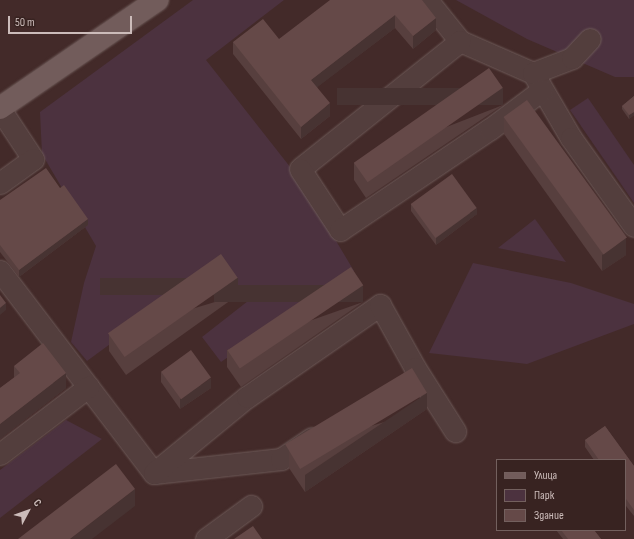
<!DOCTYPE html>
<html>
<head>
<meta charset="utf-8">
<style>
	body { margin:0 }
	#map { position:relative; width:634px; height:539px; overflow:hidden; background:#432a29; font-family:"Sofia Sans Condensed",sans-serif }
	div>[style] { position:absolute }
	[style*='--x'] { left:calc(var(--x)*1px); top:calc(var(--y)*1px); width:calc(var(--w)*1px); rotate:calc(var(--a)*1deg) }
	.green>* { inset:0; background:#4c323f }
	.roads { filter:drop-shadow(0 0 1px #6d5a58) drop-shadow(0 0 1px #6d5a58) }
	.minor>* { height:21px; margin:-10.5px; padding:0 10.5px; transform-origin:10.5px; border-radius:10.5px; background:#533e3d }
	.major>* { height:22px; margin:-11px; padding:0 11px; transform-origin:11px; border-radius:11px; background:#725c5b }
	.wall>* { inset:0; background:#573f3e }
	.shaded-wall>* { inset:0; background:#473332; transform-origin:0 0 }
	.building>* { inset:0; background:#654948; transform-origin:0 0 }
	span { translate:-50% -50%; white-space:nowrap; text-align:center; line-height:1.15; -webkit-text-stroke:3.5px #382321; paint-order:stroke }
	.legend { position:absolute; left:496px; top:459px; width:130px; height:72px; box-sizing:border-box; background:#382321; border:1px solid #73605e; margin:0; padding:5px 7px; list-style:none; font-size:12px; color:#ccbcba }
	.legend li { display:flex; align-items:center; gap:8px; height:20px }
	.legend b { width:20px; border:1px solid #73605e }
	.north { position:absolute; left:8px; top:491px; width:40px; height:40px; -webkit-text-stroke:3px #382321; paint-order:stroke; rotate:49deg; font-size:11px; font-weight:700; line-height:16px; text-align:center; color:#ccbcba }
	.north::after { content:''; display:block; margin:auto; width:14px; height:18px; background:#ccbcba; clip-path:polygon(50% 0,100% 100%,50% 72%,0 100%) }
	.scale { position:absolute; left:8px; top:16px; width:124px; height:18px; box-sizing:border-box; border:2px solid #ccbcba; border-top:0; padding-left:5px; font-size:12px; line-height:14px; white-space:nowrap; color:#ccbcba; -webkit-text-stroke:3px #382321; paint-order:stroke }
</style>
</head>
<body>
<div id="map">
	<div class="green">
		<div style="clip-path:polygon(193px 0,284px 0,206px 60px,298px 177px,354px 271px,221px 362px,202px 337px,248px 301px,222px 262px,87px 361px,71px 342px,84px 283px,96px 246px,42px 154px,40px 112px)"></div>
		<div style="clip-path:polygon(456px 0,634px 0,634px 77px,615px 77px,527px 39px)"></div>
		<div style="clip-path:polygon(588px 98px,634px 165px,634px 203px,570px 110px)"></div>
		<div style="clip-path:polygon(535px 219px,566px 262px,498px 248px)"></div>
		<div style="clip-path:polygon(473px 263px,571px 283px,634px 304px,634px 324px,527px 364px,429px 353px)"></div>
		<div style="clip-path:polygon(66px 420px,102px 439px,0 518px,0 470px)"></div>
	</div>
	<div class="roads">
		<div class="minor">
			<div style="--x:427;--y:0;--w:53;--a:51.2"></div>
			<div style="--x:460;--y:41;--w:80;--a:23.7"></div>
			<div style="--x:533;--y:73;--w:75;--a:59.7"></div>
			<div style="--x:571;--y:138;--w:108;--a:54.4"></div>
			<div style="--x:533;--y:73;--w:42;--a:-21"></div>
			<div style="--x:572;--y:58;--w:26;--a:-47"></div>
			<div style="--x:0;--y:109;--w:60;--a:56.6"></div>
			<div style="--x:33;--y:159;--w:41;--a:144"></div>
			<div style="--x:301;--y:168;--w:203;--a:-38.6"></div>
			<div style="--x:300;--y:169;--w:73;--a:56.7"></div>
			<div style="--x:340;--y:230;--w:181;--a:-34"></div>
			<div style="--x:490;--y:129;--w:65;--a:-36.9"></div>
			<div style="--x:0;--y:271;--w:254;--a:52.7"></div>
			<div style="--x:154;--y:473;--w:128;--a:-6.3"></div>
			<div style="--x:281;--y:459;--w:37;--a:-34"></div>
			<div style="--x:0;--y:454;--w:111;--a:-37.3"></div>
			<div style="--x:154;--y:473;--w:120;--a:-39.3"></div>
			<div style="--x:247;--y:397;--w:162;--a:-34.7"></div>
			<div style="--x:380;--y:305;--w:72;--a:60.9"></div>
			<div style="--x:415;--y:368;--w:75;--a:57.6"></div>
			<div style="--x:206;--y:539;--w:56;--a:-36.3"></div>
		</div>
		<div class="major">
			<div style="--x:0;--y:108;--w:191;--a:-34.5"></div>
		</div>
	</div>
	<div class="wall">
		<div style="clip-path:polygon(422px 0,436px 30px,413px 49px,395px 28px,317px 87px,330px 116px,301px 139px,233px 54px,233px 42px,279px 39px)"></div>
		<div style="clip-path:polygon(634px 96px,634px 115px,629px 119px,622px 109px,622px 106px)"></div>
		<div style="clip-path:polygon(503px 105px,366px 198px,354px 180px,354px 163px)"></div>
		<div style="clip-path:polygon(504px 117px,626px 255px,602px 271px,504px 134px)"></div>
		<div style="clip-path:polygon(0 200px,88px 225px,19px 277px,0 252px)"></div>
		<div style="clip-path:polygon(411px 204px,477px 214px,436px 245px,411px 211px)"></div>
		<div style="clip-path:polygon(238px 295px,126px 375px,109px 351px,109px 334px)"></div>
		<div style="clip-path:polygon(363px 302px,241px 387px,227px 367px,227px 350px)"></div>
		<div style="clip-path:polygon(14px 366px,66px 388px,0 439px,0 388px,14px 378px)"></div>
		<div style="clip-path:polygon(161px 372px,211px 388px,180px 409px,161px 382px)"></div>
		<div style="clip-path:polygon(427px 409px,305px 492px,289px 468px,289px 451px)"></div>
		<div style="clip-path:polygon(605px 426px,634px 466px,634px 516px,626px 506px,625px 507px,625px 460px,594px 460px,585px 447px,585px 440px)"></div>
		<div style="clip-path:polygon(556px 530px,594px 530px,601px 539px,563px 539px)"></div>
	</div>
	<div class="shaded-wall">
		<div style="clip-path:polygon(395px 15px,395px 28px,311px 92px,311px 80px)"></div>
		<div style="clip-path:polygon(436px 18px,436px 30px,413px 49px,413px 36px)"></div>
		<div style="left:503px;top:88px;width:17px;height:166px;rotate:90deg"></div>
		<div style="clip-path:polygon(330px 103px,330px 116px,301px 139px,301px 127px)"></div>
		<div style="clip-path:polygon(634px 112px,634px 115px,629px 119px,629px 115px)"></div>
		<div style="clip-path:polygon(477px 208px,477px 214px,436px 245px,436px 238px)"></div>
		<div style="clip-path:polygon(88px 219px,88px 225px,19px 277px,19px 270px)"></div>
		<div style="clip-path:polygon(626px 238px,626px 255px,602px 271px,602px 255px)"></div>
		<div style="left:238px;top:278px;width:17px;height:138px;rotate:90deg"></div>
		<div style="left:363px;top:285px;width:17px;height:149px;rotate:90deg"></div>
		<div style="clip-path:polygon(6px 303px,6px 310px,0 315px,0 308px)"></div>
		<div style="clip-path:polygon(66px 373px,66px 388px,0 439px,0 424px)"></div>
		<div style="clip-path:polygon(211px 378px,211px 388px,180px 409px,180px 399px)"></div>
		<div style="clip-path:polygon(427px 393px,427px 409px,305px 492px,305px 475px)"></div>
		<div style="clip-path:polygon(135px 489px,135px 506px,92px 539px,70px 539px)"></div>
		<div style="clip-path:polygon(626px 499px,626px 506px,625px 507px,625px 500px)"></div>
	</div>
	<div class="building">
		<div style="clip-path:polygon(330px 0,422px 0,436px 18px,413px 36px,395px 15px,311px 80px,330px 103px,301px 127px,233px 42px,263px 19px,279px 39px)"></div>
		<div style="left:489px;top:68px;width:24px;height:165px;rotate:55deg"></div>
		<div style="clip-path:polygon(634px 96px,634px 112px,629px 115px,622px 106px)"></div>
		<div style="left:527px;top:100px;width:170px;height:29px;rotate:54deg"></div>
		<div style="clip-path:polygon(46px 168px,60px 188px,64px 185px,88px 219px,19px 270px,0 245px,0 200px)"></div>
		<div style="left:452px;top:174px;width:42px;height:51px;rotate:54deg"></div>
		<div style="left:221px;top:254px;width:29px;height:138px;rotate:55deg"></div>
		<div style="left:351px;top:267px;width:22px;height:149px;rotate:56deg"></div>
		<div style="clip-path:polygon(0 295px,6px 303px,0 308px)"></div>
		<div style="clip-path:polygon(43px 343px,66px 373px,0 424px,0 388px,20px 373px,14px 366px)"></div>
		<div style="left:191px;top:350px;width:34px;height:37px;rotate:54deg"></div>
		<div style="left:412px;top:368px;width:29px;height:148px;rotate:59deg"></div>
		<div style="clip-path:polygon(605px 426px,634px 466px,634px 510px,626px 499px,625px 500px,625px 460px,599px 460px,585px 440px)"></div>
		<div style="clip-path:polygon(116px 464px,135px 489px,70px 539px,18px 539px)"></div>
		<div style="clip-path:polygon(253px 526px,262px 539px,234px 539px)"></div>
		<div style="clip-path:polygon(561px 530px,594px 530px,601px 539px,568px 539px)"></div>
	</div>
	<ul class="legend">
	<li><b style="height:5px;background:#725c5b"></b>Улица</li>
	<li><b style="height:11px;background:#4c323f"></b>Парк</li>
	<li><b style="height:11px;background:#654948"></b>Здание</li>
	</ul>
	<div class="north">С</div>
	<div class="scale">50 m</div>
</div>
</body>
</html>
